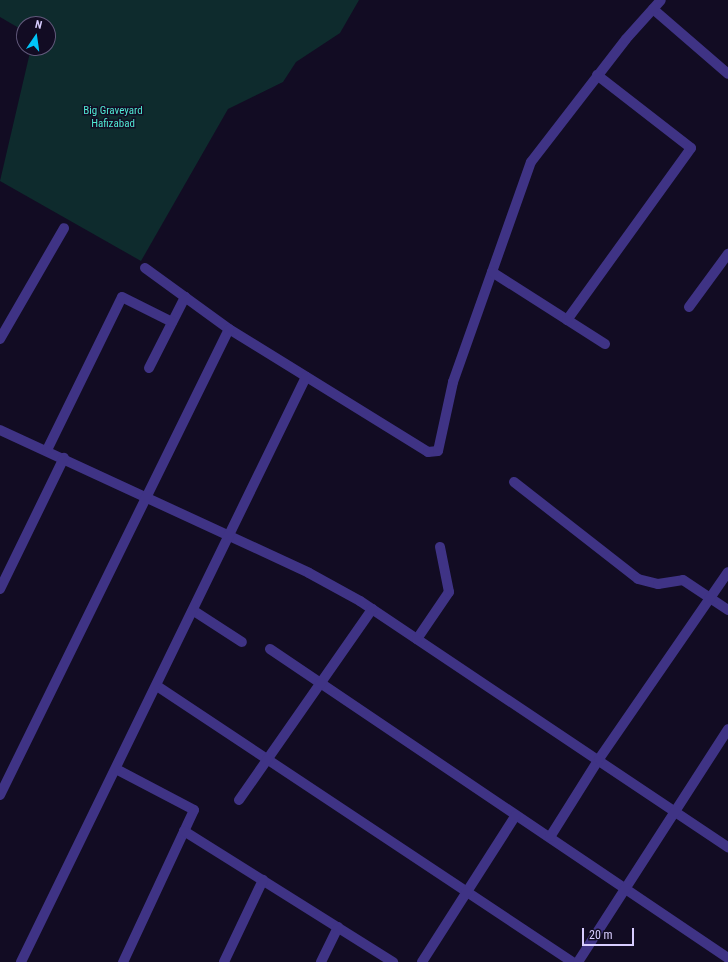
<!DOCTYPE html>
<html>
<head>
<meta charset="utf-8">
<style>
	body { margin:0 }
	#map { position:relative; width:728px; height:962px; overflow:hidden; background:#120c23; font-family:"Roboto Condensed",sans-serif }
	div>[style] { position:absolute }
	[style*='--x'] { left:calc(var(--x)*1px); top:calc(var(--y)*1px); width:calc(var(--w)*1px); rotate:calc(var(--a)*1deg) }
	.green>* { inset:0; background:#0e2b2d }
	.minor>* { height:10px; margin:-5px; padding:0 5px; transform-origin:5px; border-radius:5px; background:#3f3385 }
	span { translate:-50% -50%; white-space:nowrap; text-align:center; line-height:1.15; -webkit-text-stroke:3px #120c23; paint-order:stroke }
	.park-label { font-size:11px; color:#50e8d3 }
	.north { position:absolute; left:16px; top:16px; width:40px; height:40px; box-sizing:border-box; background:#120c23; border:1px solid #61597b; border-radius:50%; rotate:13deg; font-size:11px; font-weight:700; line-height:16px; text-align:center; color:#d8cdff }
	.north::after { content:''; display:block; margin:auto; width:14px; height:18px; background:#00c4f8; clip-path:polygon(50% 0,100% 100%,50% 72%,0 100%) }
	.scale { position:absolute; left:582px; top:928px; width:52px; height:18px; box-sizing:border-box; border:2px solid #d8cdff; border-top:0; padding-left:5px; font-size:12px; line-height:14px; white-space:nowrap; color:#d8cdff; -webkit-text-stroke:3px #120c23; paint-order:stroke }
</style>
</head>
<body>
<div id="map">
	<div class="green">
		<div style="clip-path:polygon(0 0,359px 0,340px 33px,296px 62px,283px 82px,228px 109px,141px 261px,0 181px,31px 48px,48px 48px,48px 24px,24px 24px,24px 31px,0 17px)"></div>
	</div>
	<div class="minor">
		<div style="--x:653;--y:9;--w:99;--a:40.9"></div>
		<div style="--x:145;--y:268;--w:104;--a:36"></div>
		<div style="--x:229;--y:329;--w:234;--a:31.7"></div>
		<div style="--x:428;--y:452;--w:10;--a:-6"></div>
		<div style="--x:438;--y:451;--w:71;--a:-77.7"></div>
		<div style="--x:453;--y:382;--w:233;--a:-70.5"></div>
		<div style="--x:531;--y:162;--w:155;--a:-52.3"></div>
		<div style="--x:626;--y:39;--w:52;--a:-48.1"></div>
		<div style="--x:492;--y:272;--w:134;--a:32.5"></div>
		<div style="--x:689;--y:307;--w:66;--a:-53.7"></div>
		<div style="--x:567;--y:320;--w:212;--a:-54.2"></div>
		<div style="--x:691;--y:148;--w:119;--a:-142.2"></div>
		<div style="--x:0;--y:339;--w:128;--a:-60"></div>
		<div style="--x:149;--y:368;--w:80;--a:-63.1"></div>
		<div style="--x:0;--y:430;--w:340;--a:24.8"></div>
		<div style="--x:309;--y:573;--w:58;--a:28.8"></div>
		<div style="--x:360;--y:601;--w:443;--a:33.8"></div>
		<div style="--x:47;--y:450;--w:170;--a:-63.9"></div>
		<div style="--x:122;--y:297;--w:56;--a:26.6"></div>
		<div style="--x:514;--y:482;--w:157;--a:38"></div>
		<div style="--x:638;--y:579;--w:21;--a:14"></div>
		<div style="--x:658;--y:584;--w:25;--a:-9"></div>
		<div style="--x:683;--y:580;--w:54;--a:33.7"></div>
		<div style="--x:0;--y:589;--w:146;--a:-64"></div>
		<div style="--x:194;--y:611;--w:57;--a:32.9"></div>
		<div style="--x:417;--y:639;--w:57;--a:-55.8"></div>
		<div style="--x:449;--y:592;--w:46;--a:-101.3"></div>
		<div style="--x:270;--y:649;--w:552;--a:34.01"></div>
		<div style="--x:157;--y:686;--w:499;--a:33.6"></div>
		<div style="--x:116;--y:769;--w:88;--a:27.7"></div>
		<div style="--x:194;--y:810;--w:168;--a:115"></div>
		<div style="--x:0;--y:795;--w:519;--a:-63.83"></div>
		<div style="--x:239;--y:800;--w:233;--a:-55.1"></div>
		<div style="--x:184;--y:831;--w:247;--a:32.1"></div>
		<div style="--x:550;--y:837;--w:92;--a:-57.9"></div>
		<div style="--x:599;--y:759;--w:227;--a:-55.4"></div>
		<div style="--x:21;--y:962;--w:651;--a:-64.03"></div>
		<div style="--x:224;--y:962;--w:91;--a:-64.6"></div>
		<div style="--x:321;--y:962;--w:39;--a:-64"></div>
		<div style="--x:422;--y:962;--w:174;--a:-57.4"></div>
		<div style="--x:578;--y:962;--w:277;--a:-57.2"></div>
	</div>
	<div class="park-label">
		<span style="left:113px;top:118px">Big Graveyard<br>Hafizabad</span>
	</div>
	<div class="north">N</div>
	<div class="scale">20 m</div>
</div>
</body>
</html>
